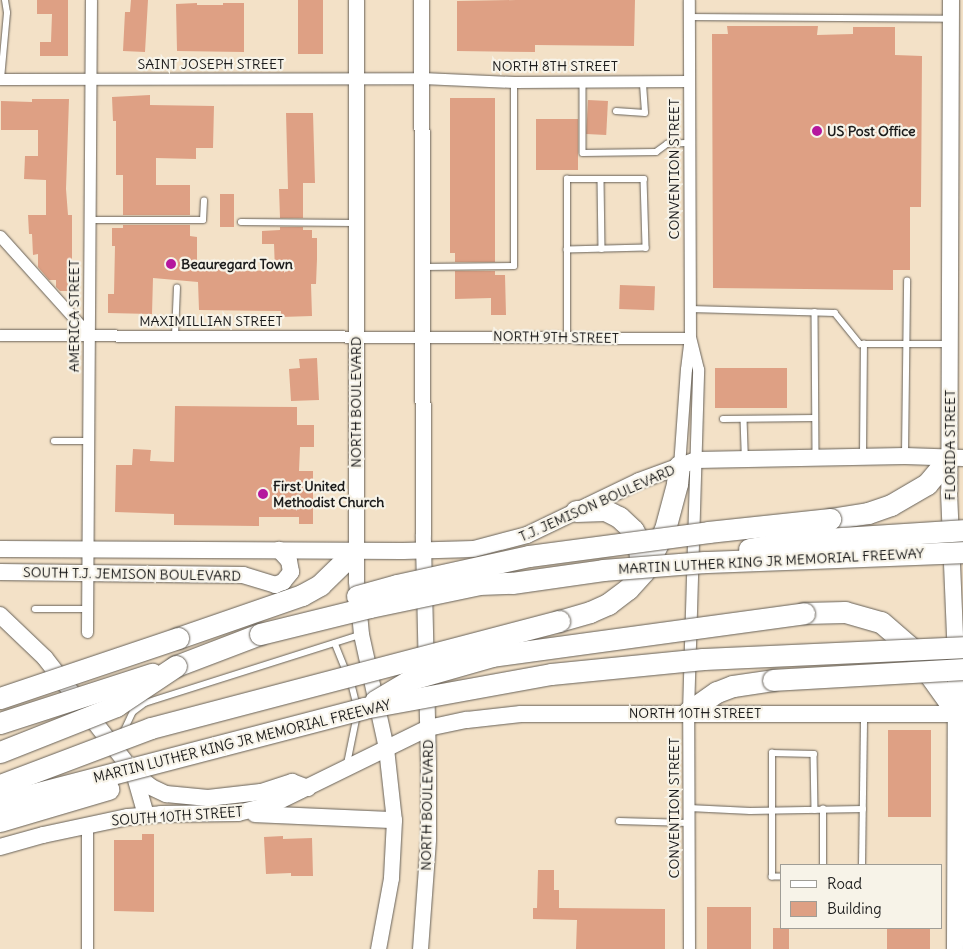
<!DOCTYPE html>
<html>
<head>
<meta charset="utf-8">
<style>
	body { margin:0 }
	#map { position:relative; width:963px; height:949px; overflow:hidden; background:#f3e1c7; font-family:Delius,sans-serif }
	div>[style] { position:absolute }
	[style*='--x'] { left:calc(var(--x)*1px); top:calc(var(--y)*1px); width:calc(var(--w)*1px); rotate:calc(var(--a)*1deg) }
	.building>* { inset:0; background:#dea084; transform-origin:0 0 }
	.roads { filter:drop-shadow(0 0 1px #676158) drop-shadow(0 0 1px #676158) }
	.service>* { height:5.5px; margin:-2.75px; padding:0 2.75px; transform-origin:2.75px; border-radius:2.75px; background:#fff }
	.minor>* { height:11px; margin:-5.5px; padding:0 5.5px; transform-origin:5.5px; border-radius:5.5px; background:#fff }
	.tertiary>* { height:15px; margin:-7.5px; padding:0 7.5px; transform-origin:7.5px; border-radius:7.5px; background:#fff }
	.secondary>* { height:16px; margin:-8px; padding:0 8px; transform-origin:8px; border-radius:8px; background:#fff }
	.motorway>* { height:21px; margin:-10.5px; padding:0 10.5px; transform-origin:10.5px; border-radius:10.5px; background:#fff }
	.bridges { filter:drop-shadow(0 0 1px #676158) drop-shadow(0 0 1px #676158) }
	.motorway-bridge>* { height:21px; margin:-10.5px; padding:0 10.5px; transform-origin:10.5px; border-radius:10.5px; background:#fff }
	.dots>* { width:14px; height:14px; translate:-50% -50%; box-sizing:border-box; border:2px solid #f7f3e8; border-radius:50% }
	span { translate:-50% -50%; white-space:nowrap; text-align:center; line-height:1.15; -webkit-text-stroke:4.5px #f7f3e8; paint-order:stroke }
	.street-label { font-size:14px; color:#1c1c1c }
	.poi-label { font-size:14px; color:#1c1c1c; font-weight:700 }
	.left { translate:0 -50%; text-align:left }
	.legend { position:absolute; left:780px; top:864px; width:162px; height:65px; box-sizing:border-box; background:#f7f3e8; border:1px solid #9f9d96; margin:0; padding:6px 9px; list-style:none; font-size:15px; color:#1c1c1c }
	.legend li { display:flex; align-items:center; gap:10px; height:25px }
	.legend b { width:25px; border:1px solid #9f9d96 }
</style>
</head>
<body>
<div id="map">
	<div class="building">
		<div style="clip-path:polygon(37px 0,68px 0,68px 56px,40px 56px,40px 42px,51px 42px,52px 14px,37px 14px)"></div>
		<div style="clip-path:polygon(131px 0,148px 0,145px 52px,123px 51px,125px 12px,130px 12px)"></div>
		<div style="left:298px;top:0;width:25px;height:54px"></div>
		<div style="clip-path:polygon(516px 0,635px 0,634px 46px,535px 45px,535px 52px,457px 51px,457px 1px)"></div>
		<div style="clip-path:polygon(197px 3px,197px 5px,223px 5px,223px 3px,244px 3px,244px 52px,177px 51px,176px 4px)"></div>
		<div style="clip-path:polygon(727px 26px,818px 26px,817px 35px,853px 34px,853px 27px,895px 27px,895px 55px,922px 56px,921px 207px,910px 207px,910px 270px,893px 270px,893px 290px,713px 288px,712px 34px,728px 34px)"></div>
		<div style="clip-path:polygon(150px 95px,150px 105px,214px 106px,213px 148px,196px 148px,196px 159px,156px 158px,156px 185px,190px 185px,190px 215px,123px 215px,123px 175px,116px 175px,116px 121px,113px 121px,112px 97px)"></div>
		<div style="clip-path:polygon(450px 98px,495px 98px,495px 262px,455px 262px,455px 253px,450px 253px)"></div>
		<div style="clip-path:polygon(32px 99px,69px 99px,66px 189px,68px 215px,72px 215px,72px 291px,60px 291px,56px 287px,56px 280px,49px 280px,38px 267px,38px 254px,33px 255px,32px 234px,29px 234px,28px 215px,46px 215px,46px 180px,24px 179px,25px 156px,38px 156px,38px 130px,1px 130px,1px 101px,32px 102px)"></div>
		<div style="left:588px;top:100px;width:20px;height:34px;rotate:3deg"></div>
		<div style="clip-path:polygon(286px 113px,313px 113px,315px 183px,303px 183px,303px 218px,280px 218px,279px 189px,288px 189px)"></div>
		<div style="left:536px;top:119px;width:42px;height:51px"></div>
		<div style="left:234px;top:194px;width:33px;height:14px;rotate:90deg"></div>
		<div style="clip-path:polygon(123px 225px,190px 225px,190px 236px,197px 237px,197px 268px,242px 268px,242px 271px,275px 270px,274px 244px,262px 244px,262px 231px,280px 230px,280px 227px,303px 227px,303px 230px,312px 230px,312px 238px,317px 238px,317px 259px,316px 284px,311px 284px,312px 316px,281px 317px,281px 311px,199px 310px,198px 282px,153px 278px,152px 314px,108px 313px,108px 294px,114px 294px,115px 246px,112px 246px,112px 228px,123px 228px)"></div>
		<div style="clip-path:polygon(455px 271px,495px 271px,495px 275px,505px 275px,506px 315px,491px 315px,491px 298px,455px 299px)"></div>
		<div style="left:620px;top:285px;width:35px;height:24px;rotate:2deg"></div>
		<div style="clip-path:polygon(317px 358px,319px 400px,291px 401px,289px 369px,300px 368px,299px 359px)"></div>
		<div style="left:715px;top:368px;width:72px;height:40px"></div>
		<div style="clip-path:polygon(175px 406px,297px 407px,297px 425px,314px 425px,314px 447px,300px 447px,299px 471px,313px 471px,313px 524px,299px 524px,299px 517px,259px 517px,259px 526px,174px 525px,174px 514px,115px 512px,116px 465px,132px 465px,133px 449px,151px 450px,150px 461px,174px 462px)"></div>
		<div style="left:931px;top:730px;width:87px;height:43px;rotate:90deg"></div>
		<div style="clip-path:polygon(142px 834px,154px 834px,154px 912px,114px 911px,114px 840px,142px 840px)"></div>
		<div style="clip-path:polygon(283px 836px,283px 839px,312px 838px,313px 876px,291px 876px,291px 873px,266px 874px,264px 837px)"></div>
		<div style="clip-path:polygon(538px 870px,554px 870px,554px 890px,559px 890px,559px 908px,665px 909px,665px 949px,576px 949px,577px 920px,533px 919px,533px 908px,537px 908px)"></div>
		<div style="left:707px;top:907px;width:44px;height:42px"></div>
		<div style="left:773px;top:928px;width:16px;height:21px"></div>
		<div style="left:887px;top:928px;width:43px;height:21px"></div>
	</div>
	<div class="roads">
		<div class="service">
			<div style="--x:689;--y:17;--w:260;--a:0.4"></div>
			<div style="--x:1;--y:79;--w:66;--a:-84.8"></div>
			<div style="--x:7;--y:13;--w:13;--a:-99"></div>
			<div style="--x:583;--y:82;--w:71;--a:90"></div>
			<div style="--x:583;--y:153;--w:73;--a:-0.8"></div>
			<div style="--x:656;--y:152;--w:14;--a:-36"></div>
			<div style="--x:667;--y:144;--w:22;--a:-3"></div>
			<div style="--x:616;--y:111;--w:29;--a:4"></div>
			<div style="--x:645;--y:113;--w:32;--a:-94"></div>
			<div style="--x:601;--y:179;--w:70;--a:89.2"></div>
			<div style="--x:90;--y:220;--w:113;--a:0"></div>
			<div style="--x:203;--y:220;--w:19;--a:-87"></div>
			<div style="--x:241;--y:222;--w:114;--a:0.5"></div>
			<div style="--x:423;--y:267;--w:91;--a:-0.6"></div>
			<div style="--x:514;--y:266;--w:184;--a:-90"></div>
			<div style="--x:690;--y:309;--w:145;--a:1.6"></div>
			<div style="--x:835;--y:313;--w:40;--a:51"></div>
			<div style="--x:860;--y:344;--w:88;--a:0"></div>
			<div style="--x:815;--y:312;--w:143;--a:89.6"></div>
			<div style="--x:175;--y:335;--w:47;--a:-87.6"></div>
			<div style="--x:567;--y:337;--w:158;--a:-90"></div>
			<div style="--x:567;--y:179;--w:77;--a:0"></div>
			<div style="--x:644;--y:179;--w:69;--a:88.3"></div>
			<div style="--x:646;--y:248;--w:79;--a:178.5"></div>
			<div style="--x:723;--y:419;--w:92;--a:-0.6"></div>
			<div style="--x:744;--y:419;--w:37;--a:88"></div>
			<div style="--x:54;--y:441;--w:34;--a:0"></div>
			<div style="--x:863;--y:454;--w:110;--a:-89.5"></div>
			<div style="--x:905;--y:454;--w:173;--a:-89.3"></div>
			<div style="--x:35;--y:609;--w:52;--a:0"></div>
			<div style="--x:335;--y:643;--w:31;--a:68"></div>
			<div style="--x:351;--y:681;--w:25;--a:76"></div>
			<div style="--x:123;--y:733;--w:23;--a:-65"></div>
			<div style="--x:133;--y:712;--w:15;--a:-37"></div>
			<div style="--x:145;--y:703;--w:225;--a:-17.6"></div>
			<div style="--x:347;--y:764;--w:50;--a:-78.5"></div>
			<div style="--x:689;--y:808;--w:61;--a:2.8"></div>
			<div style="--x:750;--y:811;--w:113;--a:-1"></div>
			<div style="--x:619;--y:821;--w:70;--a:1.6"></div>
			<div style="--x:823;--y:865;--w:56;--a:-90"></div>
			<div style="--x:862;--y:865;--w:149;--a:-89.2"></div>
			<div style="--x:782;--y:877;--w:10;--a:180"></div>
			<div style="--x:772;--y:877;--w:124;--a:-90"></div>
			<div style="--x:772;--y:753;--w:42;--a:1.4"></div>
			<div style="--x:814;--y:754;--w:56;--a:89"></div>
		</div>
		<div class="minor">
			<div style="--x:0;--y:79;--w:422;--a:-0.1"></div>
			<div style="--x:422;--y:78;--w:92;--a:2.5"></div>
			<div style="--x:514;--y:82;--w:175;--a:-0.3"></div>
			<div style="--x:0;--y:236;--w:133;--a:48"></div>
			<div style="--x:0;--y:335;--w:690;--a:0.25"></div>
			<div style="--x:679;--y:466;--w:97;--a:-85.9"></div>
			<div style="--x:686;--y:369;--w:31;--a:-83"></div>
			<div style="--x:690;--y:338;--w:338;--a:-90.2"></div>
			<div style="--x:87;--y:632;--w:632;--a:-89.64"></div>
			<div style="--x:87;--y:949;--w:125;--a:-90"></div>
			<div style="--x:689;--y:949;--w:237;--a:-90.2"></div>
			<div style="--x:688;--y:712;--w:343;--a:-88.3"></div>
			<div style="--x:698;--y:369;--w:32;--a:-104"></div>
		</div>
		<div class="tertiary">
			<div style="--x:356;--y:0;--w:581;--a:90"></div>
			<div style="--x:356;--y:581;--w:53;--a:84.6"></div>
			<div style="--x:361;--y:634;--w:117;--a:77.6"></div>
			<div style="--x:386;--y:748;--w:72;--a:83.7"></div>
			<div style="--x:394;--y:820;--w:58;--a:93"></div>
			<div style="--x:391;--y:878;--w:72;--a:100.4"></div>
			<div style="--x:420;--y:949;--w:110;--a:-85.8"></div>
			<div style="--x:428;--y:839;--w:76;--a:-90"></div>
			<div style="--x:428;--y:763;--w:229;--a:-91.3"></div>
			<div style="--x:423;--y:534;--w:534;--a:-90.21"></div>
		</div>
		<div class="secondary">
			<div style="--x:951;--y:0;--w:492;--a:90.2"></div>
			<div style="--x:949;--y:492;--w:167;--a:87.6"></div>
			<div style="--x:956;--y:659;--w:290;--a:90.2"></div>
			<div style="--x:0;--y:549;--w:403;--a:0.3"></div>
			<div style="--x:403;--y:551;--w:71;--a:-1.6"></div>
			<div style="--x:474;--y:549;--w:55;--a:-14.8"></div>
			<div style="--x:527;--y:535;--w:124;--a:-25.7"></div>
			<div style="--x:639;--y:481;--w:61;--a:-20.2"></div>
			<div style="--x:696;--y:460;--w:209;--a:-1.1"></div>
			<div style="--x:905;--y:456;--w:58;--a:2"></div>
			<div style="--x:0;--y:572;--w:243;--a:0.7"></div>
			<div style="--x:243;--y:575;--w:34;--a:17"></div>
			<div style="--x:275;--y:585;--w:9;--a:-21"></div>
			<div style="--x:283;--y:582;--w:13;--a:-51"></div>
			<div style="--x:291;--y:572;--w:11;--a:-100"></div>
			<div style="--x:289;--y:561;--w:15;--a:-132"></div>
			<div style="--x:0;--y:615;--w:62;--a:43.7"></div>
			<div style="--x:45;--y:658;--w:145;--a:52.3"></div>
			<div style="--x:134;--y:773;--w:22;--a:39"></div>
			<div style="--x:151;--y:787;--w:17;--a:25"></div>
			<div style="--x:166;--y:794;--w:42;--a:5.4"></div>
			<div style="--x:208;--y:798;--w:53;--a:-6.5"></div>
			<div style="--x:261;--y:792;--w:33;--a:-18"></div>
			<div style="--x:292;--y:782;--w:17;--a:21"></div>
			<div style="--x:134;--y:773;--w:44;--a:74.1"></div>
			<div style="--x:255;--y:814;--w:139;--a:2.5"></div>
			<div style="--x:0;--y:847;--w:45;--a:-15.6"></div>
			<div style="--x:43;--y:835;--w:87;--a:-12"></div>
			<div style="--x:128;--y:817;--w:33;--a:-5"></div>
			<div style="--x:161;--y:814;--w:77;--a:-0.7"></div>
			<div style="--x:238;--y:813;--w:34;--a:-14"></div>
			<div style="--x:271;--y:805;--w:175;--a:-26.1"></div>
			<div style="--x:428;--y:728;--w:40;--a:-12"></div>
			<div style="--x:467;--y:720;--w:54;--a:-6.3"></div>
			<div style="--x:521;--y:714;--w:442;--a:0"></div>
		</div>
		<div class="motorway">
			<div style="--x:576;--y:511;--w:29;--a:-2"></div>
			<div style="--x:605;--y:510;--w:16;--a:27"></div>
			<div style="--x:619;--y:517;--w:19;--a:43"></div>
			<div style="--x:633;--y:530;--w:10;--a:61"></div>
			<div style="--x:638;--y:539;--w:19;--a:84"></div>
			<div style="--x:830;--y:519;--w:38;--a:-9"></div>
			<div style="--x:868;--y:513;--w:24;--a:-19"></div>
			<div style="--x:891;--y:505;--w:42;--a:-30.3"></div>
			<div style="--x:927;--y:484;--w:35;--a:-50"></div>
			<div style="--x:804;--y:613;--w:41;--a:-1.4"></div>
			<div style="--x:845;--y:612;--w:37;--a:16"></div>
			<div style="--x:881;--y:622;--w:37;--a:41"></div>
			<div style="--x:909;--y:646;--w:82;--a:54.4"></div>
			<div style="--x:559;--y:621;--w:32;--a:-16"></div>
			<div style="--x:590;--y:612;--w:20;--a:-24"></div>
			<div style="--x:608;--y:604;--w:25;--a:-37"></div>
			<div style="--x:628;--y:589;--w:24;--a:-48"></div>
			<div style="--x:644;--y:571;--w:47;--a:-63.4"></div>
			<div style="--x:665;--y:529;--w:47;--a:-75.1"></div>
			<div style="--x:677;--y:484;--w:18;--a:-84"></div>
			<div style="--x:178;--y:638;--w:131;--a:-19.1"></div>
			<div style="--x:302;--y:595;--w:21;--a:-29"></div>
			<div style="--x:320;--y:585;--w:50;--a:-44.2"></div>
			<div style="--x:176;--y:666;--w:90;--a:-20.9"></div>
			<div style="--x:688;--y:712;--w:35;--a:-35"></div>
			<div style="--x:717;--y:692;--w:17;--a:-21"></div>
			<div style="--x:733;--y:686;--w:40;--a:-8.5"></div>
		</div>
	</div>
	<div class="bridges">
		<div class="motorway-bridge">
			<div style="--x:749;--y:549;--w:47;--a:-9.9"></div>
			<div style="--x:795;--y:541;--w:168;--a:-3.7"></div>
			<div style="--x:357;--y:596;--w:41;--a:-15.4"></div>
			<div style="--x:397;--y:585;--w:135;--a:-12.4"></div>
			<div style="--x:529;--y:556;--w:181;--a:-7.6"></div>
			<div style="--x:708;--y:532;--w:123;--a:-6.1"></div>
			<div style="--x:260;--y:634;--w:113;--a:-13.8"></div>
			<div style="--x:370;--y:607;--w:111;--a:-11.9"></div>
			<div style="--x:479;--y:584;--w:33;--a:-2"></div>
			<div style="--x:512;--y:583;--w:92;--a:-8.1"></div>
			<div style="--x:603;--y:570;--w:102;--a:-4.5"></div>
			<div style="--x:705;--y:562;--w:258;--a:-2.2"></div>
			<div style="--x:773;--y:680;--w:190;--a:-3.3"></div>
			<div style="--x:0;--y:698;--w:188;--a:-18.6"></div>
			<div style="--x:375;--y:701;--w:43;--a:-30.7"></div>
			<div style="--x:412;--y:679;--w:83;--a:-16"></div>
			<div style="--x:492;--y:656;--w:315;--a:-7.8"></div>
			<div style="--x:0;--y:723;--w:160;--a:-17.9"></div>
			<div style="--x:0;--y:752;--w:125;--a:-21.6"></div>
			<div style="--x:116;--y:706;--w:72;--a:-33.7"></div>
			<div style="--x:0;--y:785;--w:161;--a:-20.7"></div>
			<div style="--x:151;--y:728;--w:422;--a:-14.7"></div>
			<div style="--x:0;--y:803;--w:376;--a:-14.6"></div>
			<div style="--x:364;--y:708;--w:190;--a:-10.3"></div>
			<div style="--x:551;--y:674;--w:153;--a:-5.6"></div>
			<div style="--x:703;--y:659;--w:260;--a:-2.6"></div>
			<div style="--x:0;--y:821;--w:113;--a:-16.5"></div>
		</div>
	</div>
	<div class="dots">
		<div style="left:817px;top:131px;background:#b5179e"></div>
		<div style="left:171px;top:264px;background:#b5179e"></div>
		<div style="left:263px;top:494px;background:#b5179e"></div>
	</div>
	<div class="street-label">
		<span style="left:211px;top:64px">SAINT JOSEPH STREET</span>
		<span style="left:555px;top:66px">NORTH 8TH STREET</span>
		<span style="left:674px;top:169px;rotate:-90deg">CONVENTION STREET</span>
		<span style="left:74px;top:316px;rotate:-90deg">AMERICA STREET</span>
		<span style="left:211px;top:321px">MAXIMILLIAN STREET</span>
		<span style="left:556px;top:337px;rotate:1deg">NORTH 9TH STREET</span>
		<span style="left:356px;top:402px;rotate:-90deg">NORTH BOULEVARD</span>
		<span style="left:950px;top:445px;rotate:-90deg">FLORIDA STREET</span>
		<span style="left:597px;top:503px;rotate:-24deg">T.J. JEMISON BOULEVARD</span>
		<span style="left:771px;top:561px;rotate:-3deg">MARTIN LUTHER KING JR MEMORIAL FREEWAY</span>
		<span style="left:132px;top:574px;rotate:1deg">SOUTH T.J. JEMISON BOULEVARD</span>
		<span style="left:695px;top:713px">NORTH 10TH STREET</span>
		<span style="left:242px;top:741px;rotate:-14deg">MARTIN LUTHER KING JR MEMORIAL FREEWAY</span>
		<span style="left:427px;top:805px;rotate:-89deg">NORTH BOULEVARD</span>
		<span style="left:674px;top:808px;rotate:-90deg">CONVENTION STREET</span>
		<span style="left:177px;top:816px;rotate:-4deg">SOUTH 10TH STREET</span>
	</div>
	<div class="poi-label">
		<span class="left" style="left:827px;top:131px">US Post Office</span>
		<span class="left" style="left:181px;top:264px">Beauregard Town</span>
		<span class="left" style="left:273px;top:494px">First United<br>Methodist Church</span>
	</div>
	<ul class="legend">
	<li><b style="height:6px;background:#fff"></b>Road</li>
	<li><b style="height:14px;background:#dea084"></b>Building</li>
	</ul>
</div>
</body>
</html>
